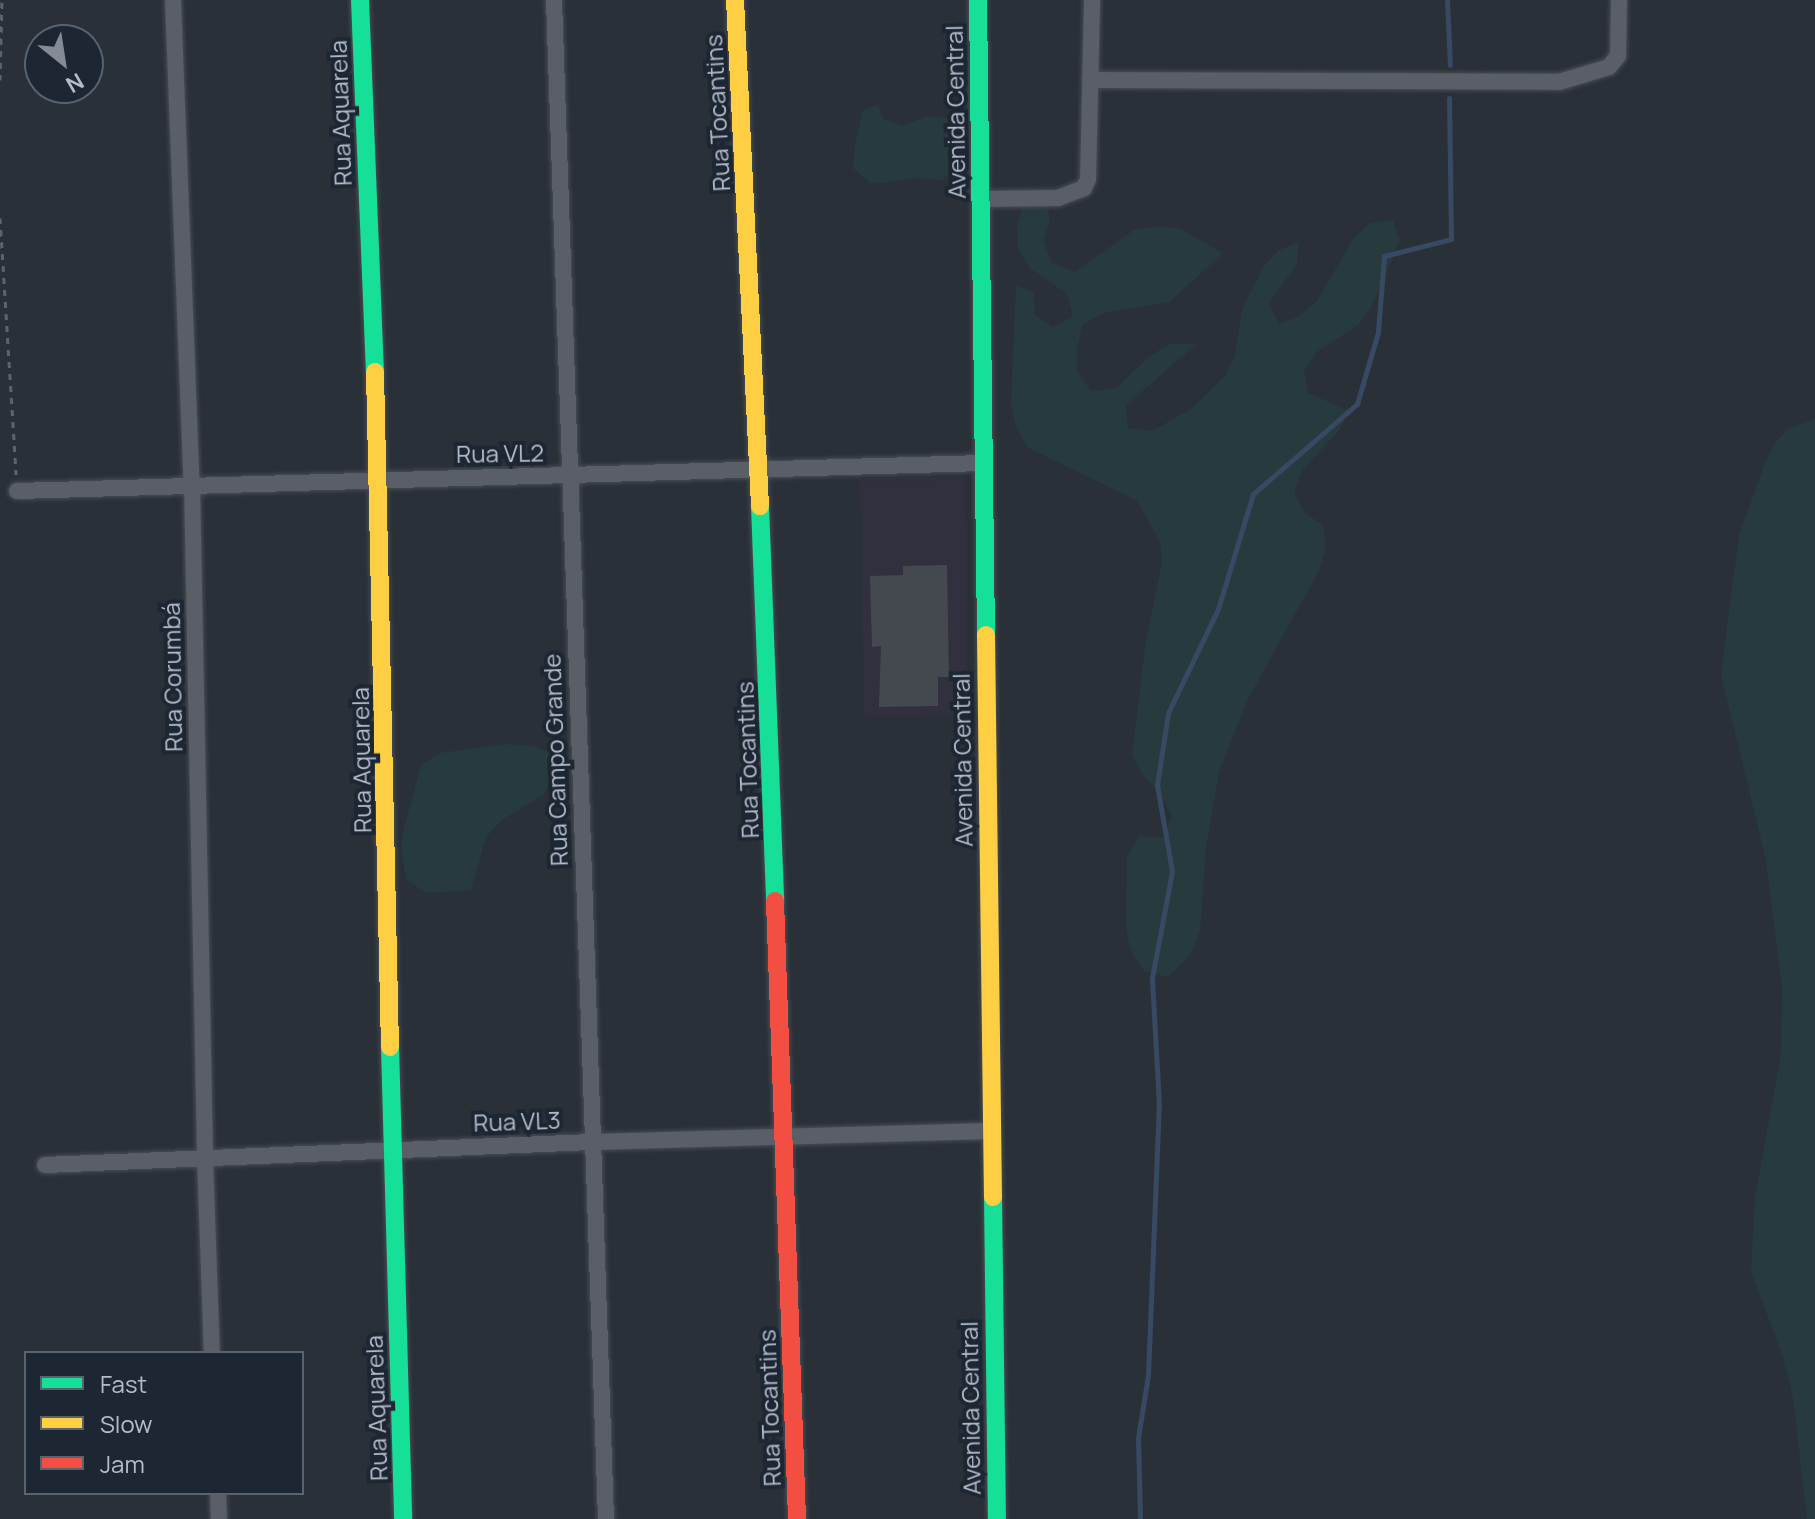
<!DOCTYPE html>
<html>
<head>
<meta charset="utf-8">
<style>
	body { margin:0 }
	#map { position:relative; width:1815px; height:1519px; overflow:hidden; background:#2a3038; font-family:Manrope,sans-serif }
	div>[style] { position:absolute }
	[style*='--x'] { left:calc(var(--x)*1px); top:calc(var(--y)*1px); width:calc(var(--w)*1px); rotate:calc(var(--a)*1deg) }
	.medical>* { inset:0; background:#31303e; transform-origin:0 0 }
	.green>* { inset:0; background:#273a3e }
	.stream>* { height:5px; margin:-2.5px; padding:0 2.5px; transform-origin:2.5px; border-radius:2.5px; background:#384963 }
	.building>* { inset:0; background:#444950 }
	.path>* { height:3px; margin-top:-1.5px; transform-origin:0; background:repeating-linear-gradient(90deg,#5d636a 0 6px,transparent 0 12px) }
	.roads { filter:drop-shadow(0 0 2px #484c53) drop-shadow(0 0 2px #484c53) }
	.street>* { height:16px; margin:-8px; padding:0 8px; transform-origin:8px; border-radius:8px; background:#5a5e66 }
	.fast>* { height:18px; margin:-9px; padding:0 9px; transform-origin:9px; border-radius:9px; background:#16e098 }
	.slow>* { height:18px; margin:-9px; padding:0 9px; transform-origin:9px; border-radius:9px; background:#ffcf43 }
	.jam>* { height:18px; margin:-9px; padding:0 9px; transform-origin:9px; border-radius:9px; background:#f24e42 }
	span { translate:-50% -50%; white-space:nowrap; text-align:center; line-height:1.15; -webkit-text-stroke:8px #1d2633; paint-order:stroke }
	.street-label { font-size:24px; color:#b4bcc9 }
	.legend { position:absolute; left:24px; top:1351px; width:280px; height:144px; box-sizing:border-box; background:#1d2633; border:2px solid #59626f; margin:0; padding:10px 14px; list-style:none; font-size:24px; color:#b4bcc9 }
	.legend li { display:flex; align-items:center; gap:16px; height:40px }
	.legend b { width:40px; border:2px solid #59626f }
	.north { position:absolute; left:24px; top:24px; width:80px; height:80px; box-sizing:border-box; background:#1d2633; border:2px solid #59626f; border-radius:50%; rotate:150deg; font-size:22px; font-weight:700; line-height:32px; text-align:center; color:#b4bcc9 }
	.north::after { content:''; display:block; margin:auto; width:28px; height:36px; background:#848b96; clip-path:polygon(50% 0,100% 100%,50% 72%,0 100%) }
</style>
</head>
<body>
<div id="map">
	<div class="medical">
		<div style="left:964px;top:477px;width:238px;height:104px;rotate:89deg"></div>
	</div>
	<div class="green">
		<div style="clip-path:polygon(878px 104px,882px 118px,902px 126px,927px 116px,952px 119px,961px 164px,942px 180px,918px 178px,871px 184px,853px 168px,855px 145px,863px 110px)"></div>
		<div style="clip-path:polygon(1044px 196px,1050px 218px,1044px 241px,1051px 262px,1075px 272px,1134px 230px,1158px 226px,1181px 229px,1223px 253px,1170px 302px,1104px 313px,1083px 324px,1077px 348px,1077px 372px,1091px 391px,1116px 388px,1150px 356px,1170px 344px,1197px 344px,1126px 405px,1128px 428px,1152px 431px,1191px 409px,1225px 376px,1235px 356px,1242px 309px,1264px 266px,1279px 250px,1299px 242px,1297px 264px,1269px 303px,1279px 324px,1299px 316px,1317px 301px,1353px 239px,1370px 223px,1393px 220px,1400px 241px,1372px 306px,1358px 325px,1318px 351px,1304px 370px,1308px 393px,1350px 411px,1338px 432px,1302px 470px,1294px 492px,1305px 513px,1323px 525px,1326px 548px,1319px 571px,1248px 699px,1219px 772px,1206px 848px,1200px 932px,1190px 955px,1168px 977px,1144px 971px,1131px 951px,1126px 929px,1127px 857px,1140px 836px,1163px 838px,1172px 816px,1161px 795px,1143px 775px,1132px 755px,1146px 639px,1162px 563px,1160px 541px,1137px 501px,1027px 447px,1016px 427px,1011px 405px,1016px 285px,1034px 292px,1035px 315px,1053px 327px,1073px 316px,1067px 294px,1030px 268px,1018px 248px,1017px 225px,1023px 203px)"></div>
		<div style="clip-path:polygon(1815px 419px,1815px 1519px,1807px 1519px,1793px 1398px,1783px 1357px,1751px 1271px,1755px 1197px,1781px 1055px,1782px 986px,1766px 860px,1721px 675px,1739px 535px,1764px 466px,1773px 446px,1787px 429px)"></div>
		<div style="clip-path:polygon(506px 744px,533px 746px,555px 754px,555px 776px,543px 795px,502px 820px,486px 837px,471px 890px,426px 893px,407px 880px,402px 858px,402px 836px,421px 765px,440px 753px)"></div>
	</div>
	<div class="stream">
		<div style="--x:1447;--y:0;--w:65;--a:87.4"></div>
		<div style="--x:1140;--y:1519;--w:81;--a:-91.4"></div>
		<div style="--x:1138;--y:1438;--w:64;--a:-81"></div>
		<div style="--x:1148;--y:1375;--w:270;--a:-87.7"></div>
		<div style="--x:1159;--y:1105;--w:127;--a:-93.2"></div>
		<div style="--x:1152;--y:978;--w:109;--a:-79.4"></div>
		<div style="--x:1172;--y:871;--w:87;--a:-99.9"></div>
		<div style="--x:1157;--y:785;--w:73;--a:-81.3"></div>
		<div style="--x:1168;--y:713;--w:115;--a:-64.3"></div>
		<div style="--x:1218;--y:609;--w:120;--a:-73.1"></div>
		<div style="--x:1253;--y:494;--w:138;--a:-40.9"></div>
		<div style="--x:1357;--y:404;--w:75;--a:-73.7"></div>
		<div style="--x:1378;--y:332;--w:76;--a:-85.5"></div>
		<div style="--x:1384;--y:256;--w:69;--a:-14.2"></div>
		<div style="--x:1451;--y:239;--w:141;--a:-90.8"></div>
	</div>
	<div class="building">
		<div style="clip-path:polygon(947px 565px,949px 677px,938px 677px,938px 706px,879px 707px,881px 646px,872px 647px,870px 576px,903px 575px,903px 566px)"></div>
	</div>
	<div class="path">
		<div style="--x:0;--y:80;--w:80;--a:-88.6"></div>
		<div style="--x:0;--y:218;--w:257;--a:86.4"></div>
	</div>
	<div class="roads">
		<div class="street">
			<div style="--x:173;--y:0;--w:484;--a:87.8"></div>
			<div style="--x:192;--y:484;--w:673;--a:88.89"></div>
			<div style="--x:205;--y:1157;--w:196;--a:88"></div>
			<div style="--x:554;--y:0;--w:1520;--a:88.04"></div>
			<div style="--x:1090;--y:80;--w:469;--a:0.2"></div>
			<div style="--x:1559;--y:82;--w:52;--a:-16.7"></div>
			<div style="--x:1609;--y:67;--w:14;--a:-51"></div>
			<div style="--x:1618;--y:56;--w:56;--a:-89"></div>
			<div style="--x:980;--y:199;--w:78;--a:-0.7"></div>
			<div style="--x:1058;--y:198;--w:28;--a:-21"></div>
			<div style="--x:1084;--y:188;--w:10;--a:-66"></div>
			<div style="--x:1088;--y:179;--w:179;--a:-88.7"></div>
			<div style="--x:17;--y:491;--w:966;--a:-1.66"></div>
			<div style="--x:45;--y:1165;--w:547;--a:-2.41"></div>
			<div style="--x:592;--y:1142;--w:398;--a:-1.6"></div>
			<div style="--x:218;--y:1493;--w:26;--a:88"></div>
		</div>
		<div class="fast">
			<div style="--x:360;--y:0;--w:372;--a:87.7"></div>
			<div style="--x:978;--y:0;--w:635;--a:89.28"></div>
			<div style="--x:760;--y:506;--w:395;--a:87.8"></div>
			<div style="--x:390;--y:1047;--w:472;--a:88.4"></div>
			<div style="--x:993;--y:1197;--w:322;--a:89.3"></div>
		</div>
		<div class="slow">
			<div style="--x:735;--y:0;--w:507;--a:87.17"></div>
			<div style="--x:375;--y:372;--w:675;--a:88.73"></div>
			<div style="--x:986;--y:635;--w:562;--a:89.29"></div>
		</div>
		<div class="jam">
			<div style="--x:775;--y:901;--w:618;--a:87.96"></div>
		</div>
	</div>
	<div class="street-label">
		<span style="left:955px;top:112px;rotate:-91deg">Avenida Central</span>
		<span style="left:340px;top:113px;rotate:-92deg">Rua Aquarela</span>
		<span style="left:717px;top:113px;rotate:-93deg">Rua Tocantins</span>
		<span style="left:500px;top:453px;rotate:-1deg">Rua VL2</span>
		<span style="left:172px;top:677px;rotate:-91deg">Rua Corumbá</span>
		<span style="left:361px;top:760px;rotate:-91deg">Rua Aquarela</span>
		<span style="left:555px;top:760px;rotate:-92deg">Rua Campo Grande</span>
		<span style="left:747px;top:760px;rotate:-92deg">Rua Tocantins</span>
		<span style="left:962px;top:760px;rotate:-91deg">Avenida Central</span>
		<span style="left:517px;top:1121px;rotate:-2deg">Rua VL3</span>
		<span style="left:376px;top:1408px;rotate:-92deg">Rua Aquarela</span>
		<span style="left:769px;top:1408px;rotate:-92deg">Rua Tocantins</span>
		<span style="left:970px;top:1408px;rotate:-91deg">Avenida Central</span>
	</div>
	<ul class="legend">
	<li><b style="height:10px;background:#16e098"></b>Fast</li>
	<li><b style="height:10px;background:#ffcf43"></b>Slow</li>
	<li><b style="height:10px;background:#f24e42"></b>Jam</li>
	</ul>
	<div class="north">N</div>
</div>
</body>
</html>
